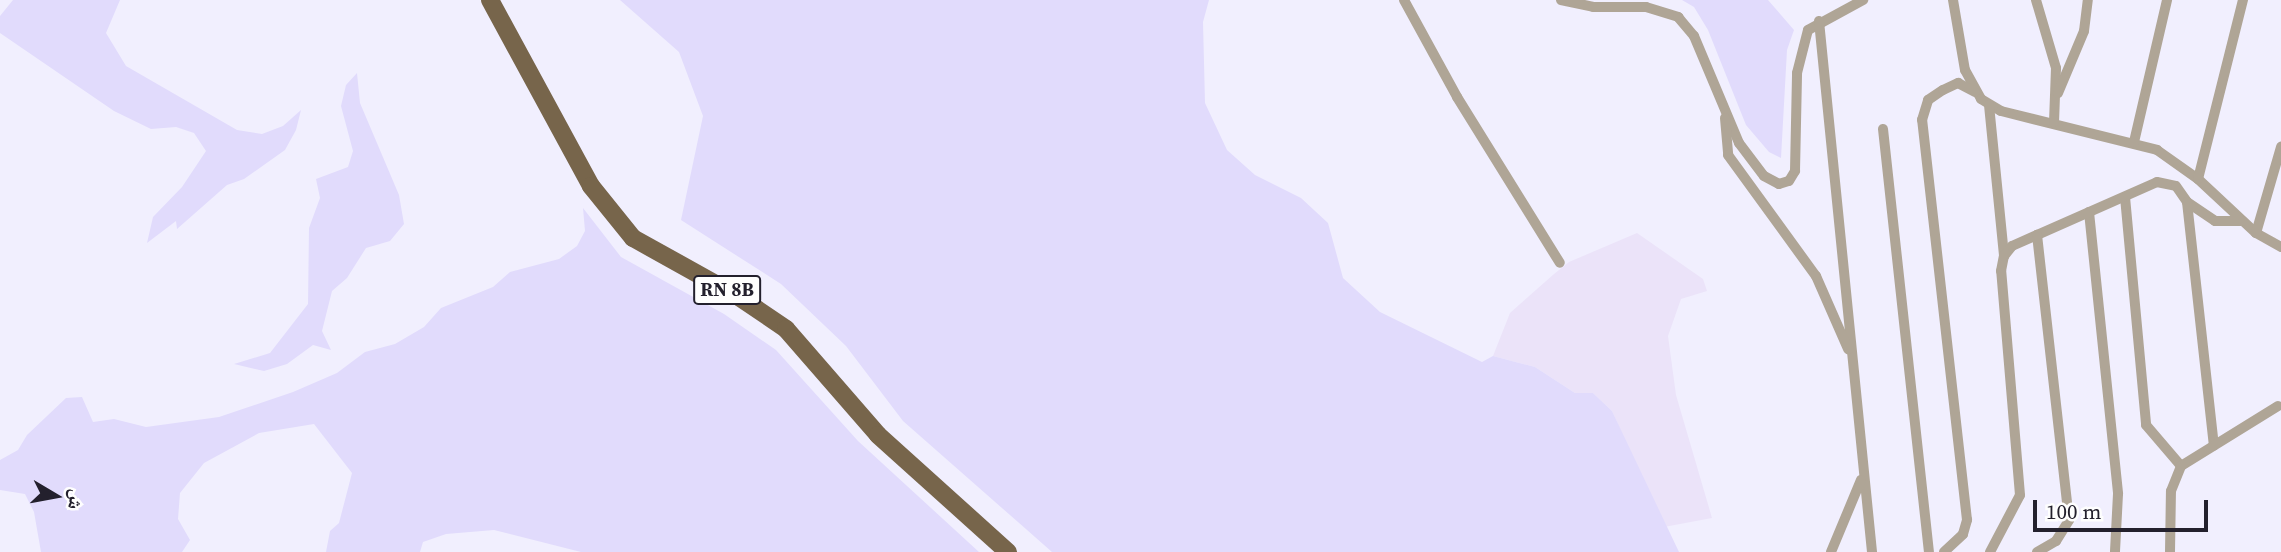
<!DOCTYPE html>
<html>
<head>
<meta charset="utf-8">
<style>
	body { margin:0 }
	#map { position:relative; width:2281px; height:552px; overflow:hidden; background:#f1effe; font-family:"Source Serif 4","Noto Naskh Arabic",serif }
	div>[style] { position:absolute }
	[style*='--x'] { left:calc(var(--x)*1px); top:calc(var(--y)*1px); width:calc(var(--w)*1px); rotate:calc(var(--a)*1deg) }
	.commercial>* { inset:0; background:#ebe3f9 }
	.green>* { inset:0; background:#e1dbfc }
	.street>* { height:10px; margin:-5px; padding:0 5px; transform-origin:5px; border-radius:5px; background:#afa596 }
	.primary>* { height:18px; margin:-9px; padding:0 9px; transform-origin:9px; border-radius:9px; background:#77654b }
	span { translate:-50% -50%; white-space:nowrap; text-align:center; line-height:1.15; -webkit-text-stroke:5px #fefefe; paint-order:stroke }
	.shield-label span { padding:2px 5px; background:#fefefe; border:2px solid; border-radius:5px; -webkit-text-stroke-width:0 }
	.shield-label { font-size:19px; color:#23202d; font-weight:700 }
	.north { position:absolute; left:21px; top:461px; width:70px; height:70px; -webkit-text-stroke:5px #fefefe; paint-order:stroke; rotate:100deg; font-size:19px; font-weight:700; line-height:28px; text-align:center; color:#23202d }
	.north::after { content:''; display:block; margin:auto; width:24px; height:32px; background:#23202d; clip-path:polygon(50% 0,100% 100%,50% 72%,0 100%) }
	.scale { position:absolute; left:2033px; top:500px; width:175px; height:32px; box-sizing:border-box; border:4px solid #23202d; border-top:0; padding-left:9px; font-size:21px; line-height:24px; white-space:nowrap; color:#23202d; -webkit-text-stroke:5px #fefefe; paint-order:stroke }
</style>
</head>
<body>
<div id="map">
	<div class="commercial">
		<div style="clip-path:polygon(1637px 233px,1703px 279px,1707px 291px,1681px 299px,1668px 336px,1676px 395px,1712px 518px,1664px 527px,1612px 411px,1593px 393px,1575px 393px,1535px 367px,1493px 356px,1510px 313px,1554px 274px,1569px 262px)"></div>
	</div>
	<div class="green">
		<div style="clip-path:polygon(13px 0,120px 0,106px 33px,126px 66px,237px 130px,262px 134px,283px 126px,301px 110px,296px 130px,285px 150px,244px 179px,227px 185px,177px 229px,176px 221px,147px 243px,153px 217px,182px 187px,206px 151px,194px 133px,176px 127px,151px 129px,114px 111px,0 33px,0 16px)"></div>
		<div style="clip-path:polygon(620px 0,1209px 0,1203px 22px,1205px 103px,1227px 150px,1255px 175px,1301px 198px,1328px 223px,1343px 278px,1380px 312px,1482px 362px,1493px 356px,1535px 367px,1575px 393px,1593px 393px,1612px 411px,1679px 552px,1052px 552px,903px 421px,846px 346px,781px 284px,681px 220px,703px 116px,679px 52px)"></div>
		<div style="clip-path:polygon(1682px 0,1768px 0,1794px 30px,1787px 50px,1781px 158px,1769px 152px,1746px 125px,1708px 30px,1694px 7px)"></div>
		<div style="clip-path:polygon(357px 73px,360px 103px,399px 195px,404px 224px,390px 241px,366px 248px,347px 278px,332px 291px,322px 331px,331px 350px,313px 345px,287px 364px,264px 371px,234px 364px,270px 353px,308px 304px,309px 228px,320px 198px,316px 179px,348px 167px,353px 151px,341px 106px,346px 85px)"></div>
		<div style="clip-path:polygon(583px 208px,621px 257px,724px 314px,776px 350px,858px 441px,979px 552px,581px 552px,494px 530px,446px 534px,423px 542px,420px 552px,326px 552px,330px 531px,339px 523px,352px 473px,314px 424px,259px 433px,204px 463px,180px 493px,178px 519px,190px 540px,182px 552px,41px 552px,34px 512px,25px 494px,0 490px,0 460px,18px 450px,27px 435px,66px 398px,82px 397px,93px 422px,114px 419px,146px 427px,219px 417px,293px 392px,337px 373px,365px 352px,395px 344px,424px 327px,441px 308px,493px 287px,510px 272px,559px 259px,577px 246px,585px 231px)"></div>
	</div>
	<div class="street">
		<div style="--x:1404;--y:0;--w:111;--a:61.3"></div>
		<div style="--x:1457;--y:97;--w:195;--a:58.2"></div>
		<div style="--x:1561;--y:0;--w:33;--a:12"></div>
		<div style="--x:1593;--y:7;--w:53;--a:0"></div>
		<div style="--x:1646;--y:7;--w:34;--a:17"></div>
		<div style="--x:1678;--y:17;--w:25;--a:50"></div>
		<div style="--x:1694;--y:36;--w:116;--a:67.2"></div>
		<div style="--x:1739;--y:143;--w:41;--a:52.9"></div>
		<div style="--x:1764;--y:176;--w:17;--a:28"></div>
		<div style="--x:1779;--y:184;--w:10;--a:-17"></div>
		<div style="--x:1789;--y:181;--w:12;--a:-59"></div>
		<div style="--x:1795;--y:171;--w:98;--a:-88.8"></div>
		<div style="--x:1797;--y:73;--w:44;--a:-75.7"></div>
		<div style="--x:1808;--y:30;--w:63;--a:-28.6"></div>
		<div style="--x:1953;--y:0;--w:71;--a:80.3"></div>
		<div style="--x:1965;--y:70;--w:33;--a:61"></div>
		<div style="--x:1981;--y:99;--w:23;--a:31"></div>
		<div style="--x:2001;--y:111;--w:161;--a:14"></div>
		<div style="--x:2157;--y:150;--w:50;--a:35.3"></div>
		<div style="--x:2198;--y:179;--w:79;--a:43"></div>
		<div style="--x:2256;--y:233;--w:29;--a:29"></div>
		<div style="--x:2036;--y:0;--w:71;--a:73.6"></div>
		<div style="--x:2056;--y:68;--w:54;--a:92.1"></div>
		<div style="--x:1819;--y:21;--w:534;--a:84.3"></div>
		<div style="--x:2058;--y:93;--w:67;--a:-67.2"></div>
		<div style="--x:2084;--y:31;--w:31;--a:-83"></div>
		<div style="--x:1989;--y:105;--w:152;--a:84.3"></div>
		<div style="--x:1725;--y:118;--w:37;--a:85"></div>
		<div style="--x:1728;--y:155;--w:150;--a:54"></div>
		<div style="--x:1816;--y:276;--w:80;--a:66.3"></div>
		<div style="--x:1883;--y:129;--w:425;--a:83.8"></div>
		<div style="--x:2134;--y:142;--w:146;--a:-76.9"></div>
		<div style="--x:2198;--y:179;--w:185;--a:-75.9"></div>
		<div style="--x:2125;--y:197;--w:229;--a:84.7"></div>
		<div style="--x:2146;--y:425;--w:54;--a:49.5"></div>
		<div style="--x:2187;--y:202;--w:34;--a:34"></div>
		<div style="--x:2215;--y:221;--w:27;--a:0"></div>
		<div style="--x:2089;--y:212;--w:283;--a:84.1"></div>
		<div style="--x:2118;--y:494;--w:58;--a:93"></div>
		<div style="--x:2256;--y:233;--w:90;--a:-73.8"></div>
		<div style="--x:1831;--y:552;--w:78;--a:-67.4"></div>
		<div style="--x:1944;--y:552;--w:26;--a:-43"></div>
		<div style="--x:1963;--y:534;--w:15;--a:-74"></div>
		<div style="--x:1967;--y:520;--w:403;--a:-96.4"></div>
		<div style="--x:1922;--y:120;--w:21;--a:-73"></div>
		<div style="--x:1928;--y:100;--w:18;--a:-34"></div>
		<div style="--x:1943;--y:90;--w:17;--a:-25"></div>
		<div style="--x:1958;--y:83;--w:19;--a:28"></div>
		<div style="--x:1990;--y:552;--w:64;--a:-62.2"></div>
		<div style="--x:2020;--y:495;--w:225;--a:-94.8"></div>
		<div style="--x:2001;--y:271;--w:15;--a:-79"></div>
		<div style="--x:2004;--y:256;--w:13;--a:-51"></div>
		<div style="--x:2012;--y:246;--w:158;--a:-23.8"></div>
		<div style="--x:2157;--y:182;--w:19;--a:12"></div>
		<div style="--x:2176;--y:186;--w:19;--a:55"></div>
		<div style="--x:2187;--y:202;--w:245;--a:83.7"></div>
		<div style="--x:2037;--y:552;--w:22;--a:-30"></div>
		<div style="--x:2056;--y:541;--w:25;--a:-58"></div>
		<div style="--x:2069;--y:520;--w:287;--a:-96.4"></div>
		<div style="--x:2170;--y:552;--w:61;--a:-89.1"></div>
		<div style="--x:2171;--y:491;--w:27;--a:-68"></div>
		<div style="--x:2181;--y:466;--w:114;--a:-31.7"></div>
	</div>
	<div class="primary">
		<div style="--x:490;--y:0;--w:212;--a:61.5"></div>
		<div style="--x:591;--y:186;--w:67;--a:51.1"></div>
		<div style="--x:633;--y:238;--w:121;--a:29.1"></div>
		<div style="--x:739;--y:297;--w:57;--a:34.2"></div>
		<div style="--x:786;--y:329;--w:140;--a:49"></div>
		<div style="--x:878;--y:435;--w:175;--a:42"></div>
	</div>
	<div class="shield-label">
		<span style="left:727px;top:290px">RN 8B</span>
	</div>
	<div class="north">ش</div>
	<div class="scale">100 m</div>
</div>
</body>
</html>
